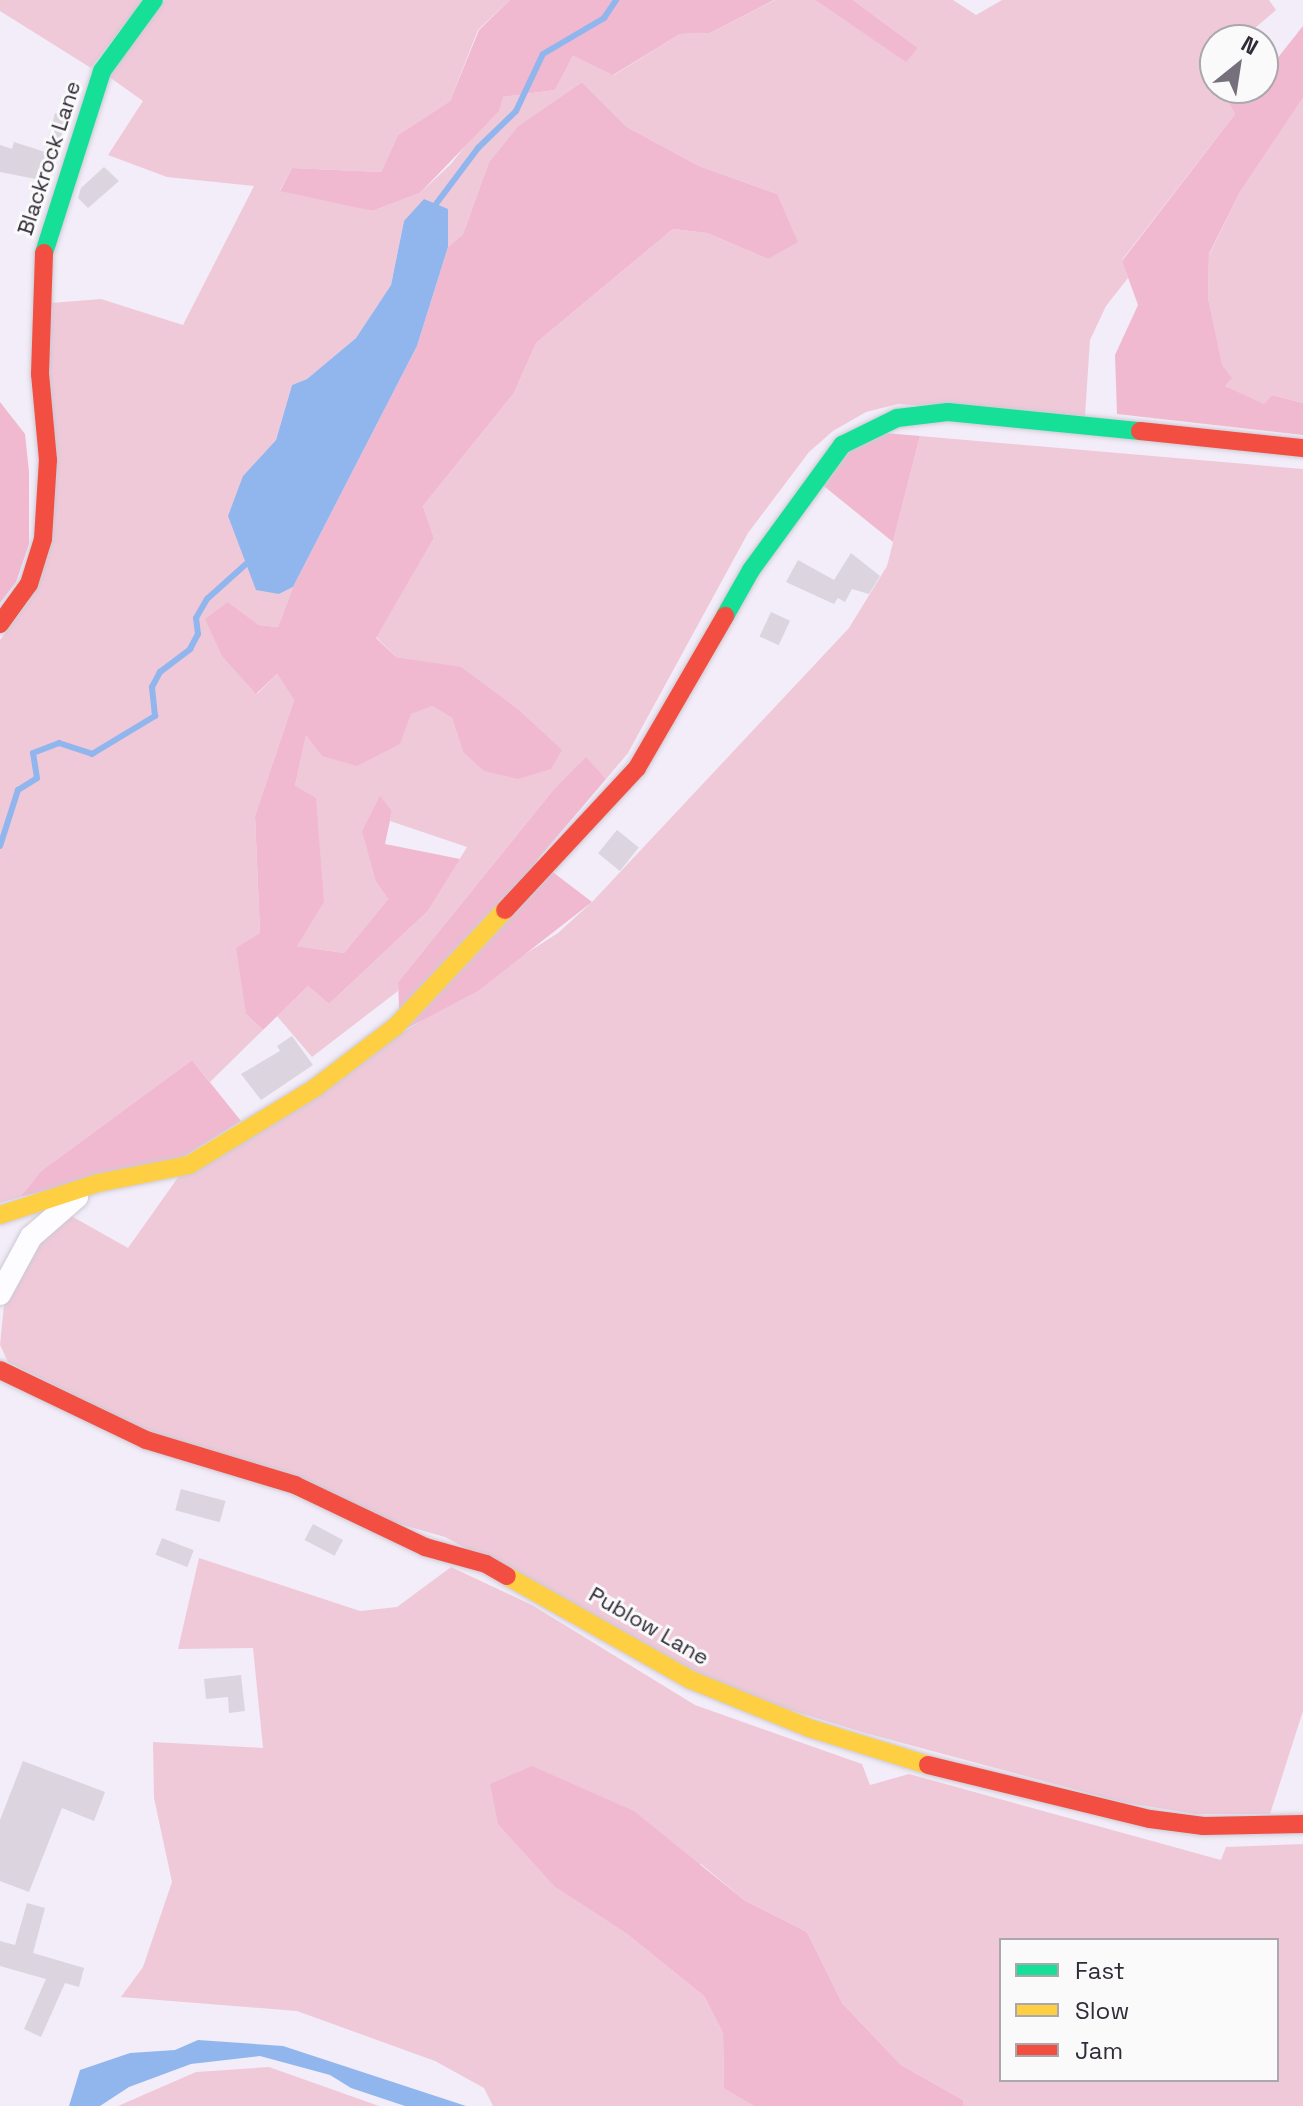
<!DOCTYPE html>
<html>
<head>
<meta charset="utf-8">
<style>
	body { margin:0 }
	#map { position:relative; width:1303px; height:2106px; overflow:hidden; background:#f2edf8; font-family:"Space Grotesk",sans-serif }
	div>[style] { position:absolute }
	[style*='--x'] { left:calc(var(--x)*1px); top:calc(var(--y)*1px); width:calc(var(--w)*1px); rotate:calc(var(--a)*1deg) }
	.green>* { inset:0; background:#f0c9d9 }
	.forest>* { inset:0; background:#f1b9d0 }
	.water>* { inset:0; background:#91b6ee }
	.stream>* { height:6px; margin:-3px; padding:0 3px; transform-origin:3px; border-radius:3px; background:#91b6ee }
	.building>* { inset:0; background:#dcd4de; transform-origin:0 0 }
	.roads { filter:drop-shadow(0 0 2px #cec9d4) drop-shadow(0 0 2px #cec9d4) }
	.street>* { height:22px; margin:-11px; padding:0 11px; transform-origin:11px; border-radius:11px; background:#fdfcfe }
	.fast>* { height:18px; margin:-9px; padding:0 9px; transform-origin:9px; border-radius:9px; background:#16e098 }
	.slow>* { height:18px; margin:-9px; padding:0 9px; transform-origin:9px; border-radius:9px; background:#ffcf43 }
	.jam>* { height:18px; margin:-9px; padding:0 9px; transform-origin:9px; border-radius:9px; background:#f24e42 }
	span { translate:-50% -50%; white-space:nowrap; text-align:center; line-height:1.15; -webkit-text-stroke:6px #fafafa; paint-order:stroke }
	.street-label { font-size:22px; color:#322c38 }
	.legend { position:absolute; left:999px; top:1938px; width:280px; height:144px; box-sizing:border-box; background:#fafafa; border:2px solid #aaa8ac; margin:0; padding:10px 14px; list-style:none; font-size:24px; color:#322c38 }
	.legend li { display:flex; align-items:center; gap:16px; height:40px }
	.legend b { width:40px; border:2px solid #aaa8ac }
	.north { position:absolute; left:1199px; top:24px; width:80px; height:80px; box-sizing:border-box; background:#fafafa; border:2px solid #aaa8ac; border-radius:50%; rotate:30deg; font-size:22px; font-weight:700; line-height:32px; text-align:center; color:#322c38 }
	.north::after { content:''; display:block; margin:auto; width:28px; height:36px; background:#75707b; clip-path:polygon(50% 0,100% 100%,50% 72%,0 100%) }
</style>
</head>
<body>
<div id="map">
	<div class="green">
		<div style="clip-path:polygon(0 0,143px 0,91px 68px,0 11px)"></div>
		<div style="clip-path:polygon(165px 0,510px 0,478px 30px,450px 101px,398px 135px,381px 172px,292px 168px,280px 190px,372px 211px,420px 193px,451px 164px,503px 97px,555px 90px,573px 56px,614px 75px,680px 34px,710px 33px,775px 0,815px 0,906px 61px,918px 48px,853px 0,953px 0,976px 15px,1002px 0,1269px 0,1276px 10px,1241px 40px,1215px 40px,1215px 88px,1220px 88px,1235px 114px,1122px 260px,1128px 278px,1106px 306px,1090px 340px,1085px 416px,898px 404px,866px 412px,833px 431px,809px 452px,748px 533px,628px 753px,606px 779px,586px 758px,554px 789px,398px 982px,398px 991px,312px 1057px,277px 1016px,308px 986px,329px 1004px,428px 911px,467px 847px,390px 821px,392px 811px,380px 797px,376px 882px,388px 899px,344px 953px,297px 946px,295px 786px,306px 734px,432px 706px,452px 718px,463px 752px,561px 750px,518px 709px,461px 668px,396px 657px,376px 637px,434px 538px,423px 506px,514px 393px,536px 343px,673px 229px,707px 233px,768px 259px,777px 194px,699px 166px,627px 127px,582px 82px,518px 126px,489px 162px,463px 234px,448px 247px,448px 209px,404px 221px,391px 285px,356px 338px,307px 379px,292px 385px,276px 440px,243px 476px,279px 594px,293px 587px,278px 627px,259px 625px,228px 602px,257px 694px,277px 674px,294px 700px,255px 816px,260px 933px,246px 1014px,263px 1030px,210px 1082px,192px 1060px,41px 1171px,20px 1197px,0 1203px,0 640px,29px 601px,51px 303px,101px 299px,183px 325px,254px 186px,167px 177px,108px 155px,143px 101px,108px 76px)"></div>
		<div style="clip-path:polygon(1303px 98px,1303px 403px,1272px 395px,1264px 405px,1225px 386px,1208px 298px,1209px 255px,1240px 192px)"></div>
		<div style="clip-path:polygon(920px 436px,1303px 469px,1303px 1711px,1270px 1814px,1195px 1814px,1122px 1802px,865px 1733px,735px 1693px,445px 1537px,372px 1516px,148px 1432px,8px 1362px,0 1345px,5px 1295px,16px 1271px,66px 1213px,128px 1248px,179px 1176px,558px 933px,592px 902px,849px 628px,887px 566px)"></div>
		<div style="clip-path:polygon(evenodd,199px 1558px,360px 1611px,397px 1607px,451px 1567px,532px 1605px,695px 1705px,862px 1764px,870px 1785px,909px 1774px,1221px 1860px,1226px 1847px,1303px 1844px,1303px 2106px,964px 2106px,963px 2100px,901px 2065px,842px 2003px,807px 1932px,744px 1900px,701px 1864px,555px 1887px,627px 1934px,704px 1996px,723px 2033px,724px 2087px,754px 2106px,493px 2106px,484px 2088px,435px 2061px,297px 2011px,121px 1997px,143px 1967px,172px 1882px,154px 1798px,153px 1742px,263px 1748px,253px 1648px,178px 1649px,199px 1558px,1001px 1940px,1277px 1940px,1277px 2080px,1001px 2080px,1001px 1940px)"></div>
		<div style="clip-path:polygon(269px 2067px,379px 2106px,118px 2106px,196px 2072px)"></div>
	</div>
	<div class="forest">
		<div style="clip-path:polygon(510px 0,774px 0,710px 33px,680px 34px,613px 75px,573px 56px,555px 90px,503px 97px,499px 111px,420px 193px,372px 211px,280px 191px,292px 168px,381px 172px,398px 135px,450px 101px,479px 30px)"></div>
		<div style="clip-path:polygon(815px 0,853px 0,918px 48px,906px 62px)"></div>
		<div style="clip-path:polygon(1303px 26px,1303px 98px,1240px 192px,1209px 254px,1208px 298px,1222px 365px,1232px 378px,1225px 386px,1264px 404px,1272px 395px,1303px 403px,1303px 435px,1117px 414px,1115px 355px,1138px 305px,1122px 261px,1235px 114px,1220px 88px,1263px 88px,1263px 61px,1276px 60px)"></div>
		<div style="clip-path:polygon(582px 82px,627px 127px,699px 166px,777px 194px,798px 242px,768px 259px,707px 233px,673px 229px,536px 343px,514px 393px,423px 506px,434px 538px,376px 638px,396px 657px,461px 667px,518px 709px,562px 750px,551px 769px,518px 779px,484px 771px,463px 752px,452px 718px,432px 706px,411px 714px,400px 744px,357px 766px,322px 756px,306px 735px,295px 786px,316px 798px,324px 902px,297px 946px,344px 953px,388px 899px,376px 882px,362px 831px,380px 796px,392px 811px,385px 844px,460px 859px,428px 911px,329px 1004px,308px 986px,263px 1030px,246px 1014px,236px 948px,260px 933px,255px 816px,294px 700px,277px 674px,256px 694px,222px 656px,205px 619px,228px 602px,259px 625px,278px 627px,293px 587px,417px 346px,448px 247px,463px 234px,489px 162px,518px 126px)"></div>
		<div style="clip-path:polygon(0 402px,25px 434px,29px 472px,29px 544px,16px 582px,0 603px)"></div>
		<div style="clip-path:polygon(886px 433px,920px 436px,893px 542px,820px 483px,846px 453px)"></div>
		<div style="clip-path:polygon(586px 757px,606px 779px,537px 860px,592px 902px,478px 991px,400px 1032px,398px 982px,554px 789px)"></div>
		<div style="clip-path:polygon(192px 1060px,241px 1121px,183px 1157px,20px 1197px,41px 1171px)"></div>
		<div style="clip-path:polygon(532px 1766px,634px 1811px,744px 1900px,807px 1932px,842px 2003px,901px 2065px,963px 2100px,964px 2106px,754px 2106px,724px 2088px,723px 2033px,704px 1996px,627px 1934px,555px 1887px,498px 1824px,490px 1784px)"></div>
	</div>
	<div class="water">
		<div style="clip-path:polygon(424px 199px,448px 209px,448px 247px,417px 346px,293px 587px,279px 594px,256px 590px,228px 516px,243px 476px,276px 440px,292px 385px,307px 379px,356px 338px,391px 285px,404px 221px)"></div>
		<div style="clip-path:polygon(198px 2040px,283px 2046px,466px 2106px,405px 2106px,351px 2088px,330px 2075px,260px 2056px,191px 2064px,129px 2087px,100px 2106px,69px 2106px,80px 2070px,130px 2053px,175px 2050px)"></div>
	</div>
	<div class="stream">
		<div style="--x:436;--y:204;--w:70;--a:-53.1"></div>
		<div style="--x:478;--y:148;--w:53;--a:-44.2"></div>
		<div style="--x:516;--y:111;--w:63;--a:-64.7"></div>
		<div style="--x:543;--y:54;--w:71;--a:-30.5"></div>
		<div style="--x:604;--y:18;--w:22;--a:-56"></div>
		<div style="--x:0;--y:846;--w:59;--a:-72.2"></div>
		<div style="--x:18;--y:790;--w:22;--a:-32"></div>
		<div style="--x:37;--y:778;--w:25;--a:-99"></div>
		<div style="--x:33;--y:753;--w:28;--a:-21"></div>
		<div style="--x:59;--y:743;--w:35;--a:18"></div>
		<div style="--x:92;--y:754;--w:74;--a:-31.1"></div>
		<div style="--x:155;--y:716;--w:29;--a:-96"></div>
		<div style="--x:152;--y:687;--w:17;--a:-62"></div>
		<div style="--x:160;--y:672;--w:38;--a:-37"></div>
		<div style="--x:190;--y:649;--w:17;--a:-62"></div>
		<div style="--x:198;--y:634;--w:16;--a:-97"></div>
		<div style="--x:196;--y:618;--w:22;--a:-60"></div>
		<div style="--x:207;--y:599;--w:52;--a:-41.9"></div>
	</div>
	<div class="building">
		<div style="clip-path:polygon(55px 113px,68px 116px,46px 181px,0 172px,0 145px,12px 149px,14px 142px,45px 152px)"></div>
		<div style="clip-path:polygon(104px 167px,119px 181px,88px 208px,78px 198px,81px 188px)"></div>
		<div style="clip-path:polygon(851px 553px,880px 576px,869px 594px,852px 589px,845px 602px,838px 598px,834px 604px,786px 582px,798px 560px,834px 580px)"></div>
		<div style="left:771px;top:612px;width:21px;height:27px;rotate:25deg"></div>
		<div style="left:617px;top:830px;width:28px;height:30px;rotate:39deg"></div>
		<div style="clip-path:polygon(292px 1036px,313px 1065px,261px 1100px,241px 1074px,280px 1051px,277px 1046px)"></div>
		<div style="left:181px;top:1489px;width:46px;height:22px;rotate:15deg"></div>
		<div style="left:313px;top:1524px;width:34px;height:18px;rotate:28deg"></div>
		<div style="left:162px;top:1538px;width:34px;height:18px;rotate:21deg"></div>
		<div style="clip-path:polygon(241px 1675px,245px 1711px,229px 1713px,228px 1697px,206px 1699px,204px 1679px)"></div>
		<div style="clip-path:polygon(23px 1761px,105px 1792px,94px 1821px,62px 1808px,29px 1892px,0 1881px,0 1820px)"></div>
		<div style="clip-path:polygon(27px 1903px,45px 1908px,33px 1953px,84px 1968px,79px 1987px,65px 1983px,41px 2037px,24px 2029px,46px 1979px,0 1966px,0 1941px,15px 1945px)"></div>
	</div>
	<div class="roads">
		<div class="street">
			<div style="--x:0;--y:1294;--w:65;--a:-61.5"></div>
			<div style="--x:31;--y:1237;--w:61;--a:-41"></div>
		</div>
		<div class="fast">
			<div style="--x:44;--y:253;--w:191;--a:-72.3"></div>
			<div style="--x:102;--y:71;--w:88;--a:-53.8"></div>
			<div style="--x:725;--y:616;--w:53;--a:-60.5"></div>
			<div style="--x:751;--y:570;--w:155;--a:-53.9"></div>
			<div style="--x:842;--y:445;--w:61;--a:-26.1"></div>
			<div style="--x:897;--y:418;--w:51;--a:-6.7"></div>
			<div style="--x:948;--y:412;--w:193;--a:5.7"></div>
		</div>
		<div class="slow">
			<div style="--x:0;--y:1215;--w:103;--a:-18.1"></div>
			<div style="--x:98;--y:1183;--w:93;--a:-11.2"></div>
			<div style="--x:189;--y:1165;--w:148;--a:-31.4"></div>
			<div style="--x:315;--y:1088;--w:102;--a:-37.4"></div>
			<div style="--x:396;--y:1026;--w:159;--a:-46.8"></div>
			<div style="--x:507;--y:1576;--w:211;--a:29.5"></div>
			<div style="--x:691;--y:1680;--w:127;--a:22.1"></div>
			<div style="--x:809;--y:1728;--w:125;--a:17.3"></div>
		</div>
		<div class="jam">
			<div style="--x:1140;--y:431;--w:164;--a:6"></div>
			<div style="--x:0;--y:624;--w:49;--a:-54.1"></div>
			<div style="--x:29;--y:584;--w:47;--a:-72.7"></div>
			<div style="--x:43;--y:539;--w:79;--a:-86.4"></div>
			<div style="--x:48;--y:460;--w:86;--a:-95.3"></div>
			<div style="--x:40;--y:374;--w:121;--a:-88.1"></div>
			<div style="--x:505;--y:910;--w:194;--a:-47.1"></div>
			<div style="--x:637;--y:768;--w:176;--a:-59.9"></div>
			<div style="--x:0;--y:1370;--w:162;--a:25.6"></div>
			<div style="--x:146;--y:1440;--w:156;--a:16.8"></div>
			<div style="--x:295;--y:1485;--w:144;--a:25.5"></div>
			<div style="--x:425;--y:1547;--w:63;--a:15.6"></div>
			<div style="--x:486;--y:1564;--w:24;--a:30"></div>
			<div style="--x:928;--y:1765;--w:228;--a:13.7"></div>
			<div style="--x:1150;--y:1819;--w:54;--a:7.4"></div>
			<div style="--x:1204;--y:1826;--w:99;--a:-1.2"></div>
		</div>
	</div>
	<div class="street-label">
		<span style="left:49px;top:158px;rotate:-72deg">Blackrock Lane</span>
		<span style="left:649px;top:1626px;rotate:30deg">Publow Lane</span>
	</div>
	<ul class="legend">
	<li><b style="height:10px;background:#16e098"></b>Fast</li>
	<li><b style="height:10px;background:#ffcf43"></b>Slow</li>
	<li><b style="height:10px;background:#f24e42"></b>Jam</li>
	</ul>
	<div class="north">N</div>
</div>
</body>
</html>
